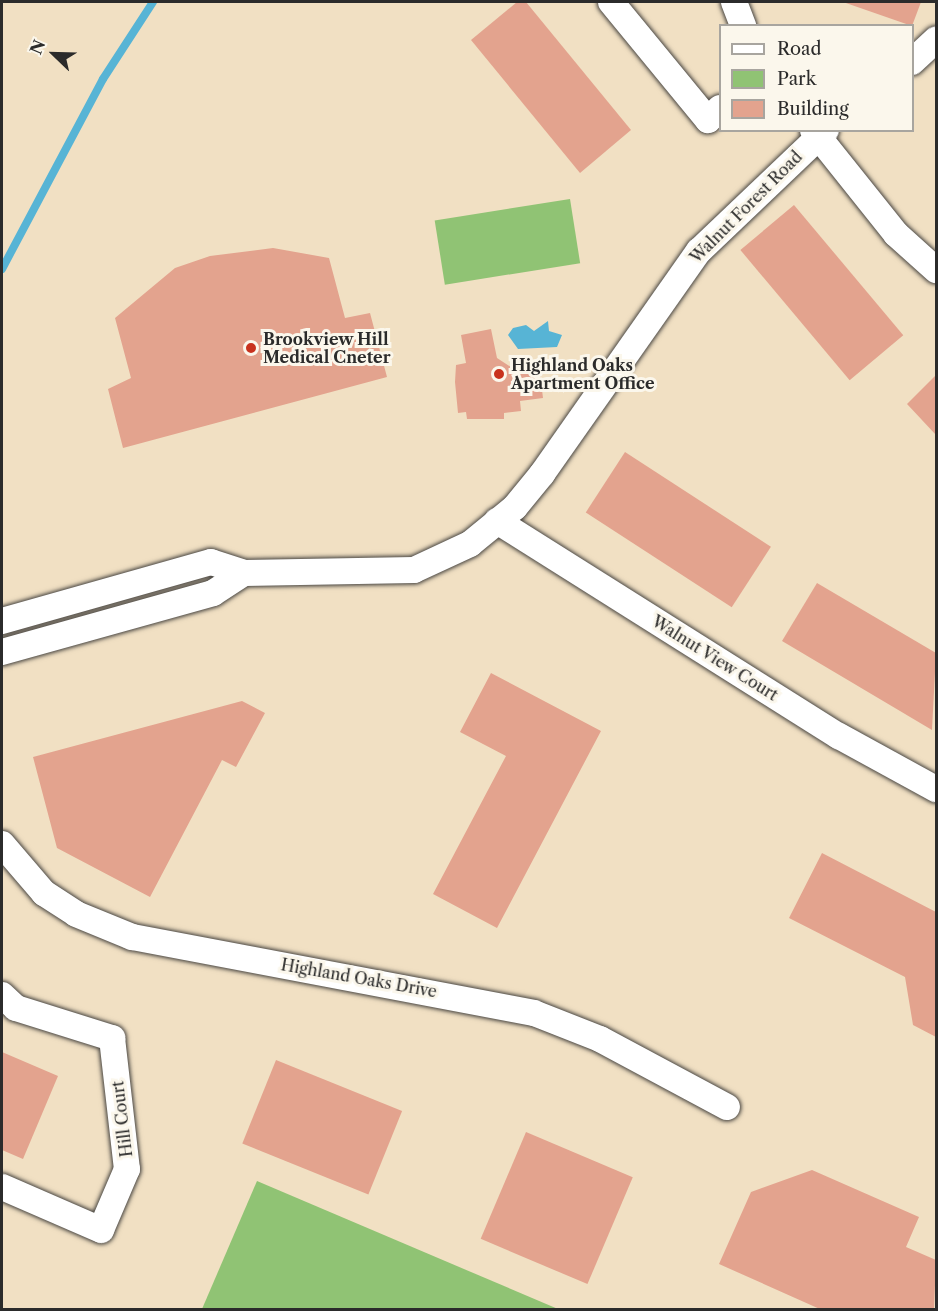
<!DOCTYPE html>
<html>
<head>
<meta charset="utf-8">
<style>
	body { margin:0 }
	#map { position:relative; width:938px; height:1311px; overflow:hidden; background:#f1e0c3; font-family:"Libre Caslon Text",serif }
	div>[style] { position:absolute }
	[style*='--x'] { left:calc(var(--x)*1px); top:calc(var(--y)*1px); width:calc(var(--w)*1px); rotate:calc(var(--a)*1deg) }
	.green>* { inset:0; background:#90c374; transform-origin:0 0 }
	.water>* { inset:0; background:#57b4d5 }
	.stream>* { height:8px; margin:-4px; padding:0 4px; transform-origin:4px; border-radius:4px; background:#57b4d5 }
	.building>* { inset:0; background:#e3a38e; transform-origin:0 0 }
	.roads { filter:drop-shadow(0 0 2px #494642) drop-shadow(0 0 2px #494642) }
	.minor>* { height:26px; margin:-13px; padding:0 13px; transform-origin:13px; border-radius:13px; background:#fff }
	.dots>* { width:16px; height:16px; translate:-50% -50%; box-sizing:border-box; border:3px solid #fbf7ec; border-radius:50% }
	span { translate:-50% -50%; white-space:nowrap; text-align:center; line-height:1.15; -webkit-text-stroke:6px #fbf7ec; paint-order:stroke }
	.street-label { font-size:16px; color:#2b2b2b }
	.poi-label { font-size:16px; color:#2b2b2b; font-weight:700 }
	.left { translate:0 -50%; text-align:left }
	.frame { position:absolute; inset:0; border:3px solid #2b2b2b; pointer-events:none }
	.legend { position:absolute; left:719px; top:24px; width:195px; height:108px; box-sizing:border-box; background:#fbf7ec; border:2px solid #a8a59f; margin:0; padding:8px 10px; list-style:none; font-size:18px; color:#2b2b2b }
	.legend li { display:flex; align-items:center; gap:12px; height:30px }
	.legend b { width:30px; border:2px solid #a8a59f }
	.north { position:absolute; left:24px; top:24px; width:60px; height:60px; -webkit-text-stroke:4px #fbf7ec; paint-order:stroke; rotate:293deg; font-size:16px; font-weight:700; line-height:24px; text-align:center; color:#2b2b2b }
	.north::after { content:''; display:block; margin:auto; width:21px; height:27px; background:#2b2b2b; clip-path:polygon(50% 0,100% 100%,50% 72%,0 100%) }
</style>
</head>
<body>
<div id="map">
	<div class="green">
		<div style="left:570px;top:199px;width:65px;height:137px;rotate:81deg"></div>
		<div style="clip-path:polygon(257px 1181px,558px 1309px,202px 1309px)"></div>
	</div>
	<div class="water">
		<div style="clip-path:polygon(548px 321px,549px 331px,562px 335px,557px 347px,518px 349px,508px 335px,513px 328px,526px 325px,534px 331px)"></div>
	</div>
	<div class="stream">
		<div style="--x:2;--y:269;--w:215;--a:-62"></div>
		<div style="--x:103;--y:79;--w:92;--a:-57"></div>
	</div>
	<div class="building">
		<div style="clip-path:polygon(517px 2px,526px 2px,631px 130px,580px 173px,471px 40px)"></div>
		<div style="clip-path:polygon(843px 2px,921px 2px,912px 26px)"></div>
		<div style="left:794px;top:205px;width:170px;height:70px;rotate:50deg"></div>
		<div style="clip-path:polygon(273px 248px,329px 258px,345px 318px,370px 313px,387px 377px,123px 448px,108px 389px,131px 378px,115px 318px,175px 268px,210px 256px)"></div>
		<div style="clip-path:polygon(491px 329px,497px 358px,514px 369px,539px 366px,543px 398px,520px 401px,521px 411px,504px 413px,504px 419px,467px 419px,466px 412px,458px 413px,455px 382px,456px 365px,466px 363px,461px 335px)"></div>
		<div style="clip-path:polygon(936px 375px,936px 435px,907px 404px)"></div>
		<div style="left:625px;top:452px;width:174px;height:72px;rotate:33deg"></div>
		<div style="clip-path:polygon(817px 583px,936px 653px,932px 730px,782px 641px)"></div>
		<div style="clip-path:polygon(491px 673px,601px 731px,497px 928px,433px 894px,506px 756px,460px 732px)"></div>
		<div style="clip-path:polygon(242px 701px,265px 713px,236px 767px,222px 760px,150px 897px,57px 848px,33px 757px)"></div>
		<div style="clip-path:polygon(822px 853px,936px 912px,936px 1037px,913px 1025px,905px 977px,789px 918px)"></div>
		<div style="clip-path:polygon(2px 1052px,58px 1076px,23px 1159px,2px 1150px)"></div>
		<div style="left:276px;top:1060px;width:136px;height:90px;rotate:22deg"></div>
		<div style="left:526px;top:1132px;width:116px;height:116px;rotate:23deg"></div>
		<div style="clip-path:polygon(812px 1170px,919px 1217px,906px 1247px,936px 1260px,934px 1310px,822px 1310px,719px 1264px,751px 1192px)"></div>
	</div>
	<div class="roads">
		<div class="minor">
			<div style="--x:611;--y:2;--w:153;--a:50.6"></div>
			<div style="--x:708;--y:120;--w:17;--a:-45"></div>
			<div style="--x:734;--y:2;--w:26;--a:69"></div>
			<div style="--x:912;--y:62;--w:33;--a:-43"></div>
			<div style="--x:813;--y:130;--w:133;--a:51.4"></div>
			<div style="--x:896;--y:234;--w:54;--a:42"></div>
			<div style="--x:497;--y:521;--w:404;--a:32.2"></div>
			<div style="--x:839;--y:736;--w:111;--a:28.7"></div>
			<div style="--x:2;--y:621;--w:217;--a:-15.8"></div>
			<div style="--x:211;--y:562;--w:35;--a:18"></div>
			<div style="--x:244;--y:573;--w:170;--a:-1"></div>
			<div style="--x:414;--y:570;--w:62;--a:-24.9"></div>
			<div style="--x:470;--y:544;--w:58;--a:-39.4"></div>
			<div style="--x:515;--y:507;--w:43;--a:-50.7"></div>
			<div style="--x:542;--y:474;--w:273;--a:-54.9"></div>
			<div style="--x:699;--y:251;--w:175;--a:-43.6"></div>
			<div style="--x:2;--y:652;--w:219;--a:-15.6"></div>
			<div style="--x:213;--y:593;--w:37;--a:-33"></div>
			<div style="--x:2;--y:844;--w:65;--a:49.4"></div>
			<div style="--x:44;--y:893;--w:38;--a:33"></div>
			<div style="--x:76;--y:914;--w:61;--a:22.3"></div>
			<div style="--x:132;--y:937;--w:409;--a:10.7"></div>
			<div style="--x:534;--y:1013;--w:71;--a:21.5"></div>
			<div style="--x:600;--y:1039;--w:144;--a:28.2"></div>
			<div style="--x:2;--y:995;--w:19;--a:43"></div>
			<div style="--x:16;--y:1008;--w:101;--a:17.4"></div>
			<div style="--x:112;--y:1038;--w:132;--a:83.5"></div>
			<div style="--x:127;--y:1169;--w:66;--a:113.1"></div>
			<div style="--x:101;--y:1230;--w:108;--a:-156.5"></div>
		</div>
	</div>
	<div class="dots">
		<div style="left:251px;top:348px;background:#c8321e"></div>
		<div style="left:499px;top:374px;background:#c8321e"></div>
	</div>
	<div class="street-label">
		<span style="left:746px;top:207px;rotate:-45deg">Walnut Forest Road</span>
		<span style="left:715px;top:658px;rotate:32deg">Walnut View Court</span>
		<span style="left:359px;top:978px;rotate:10deg">Highland Oaks Drive</span>
		<span style="left:122px;top:1119px;rotate:-97deg">Hill Court</span>
	</div>
	<div class="poi-label">
		<span class="left" style="left:263px;top:348px">Brookview Hill<br>Medical Cneter</span>
		<span class="left" style="left:511px;top:374px">Highland Oaks<br>Apartment Office</span>
	</div>
	<div class="frame"></div>
	<ul class="legend">
	<li><b style="height:8px;background:#fff"></b>Road</li>
	<li><b style="height:16px;background:#90c374"></b>Park</li>
	<li><b style="height:16px;background:#e3a38e"></b>Building</li>
	</ul>
	<div class="north">N</div>
</div>
</body>
</html>
